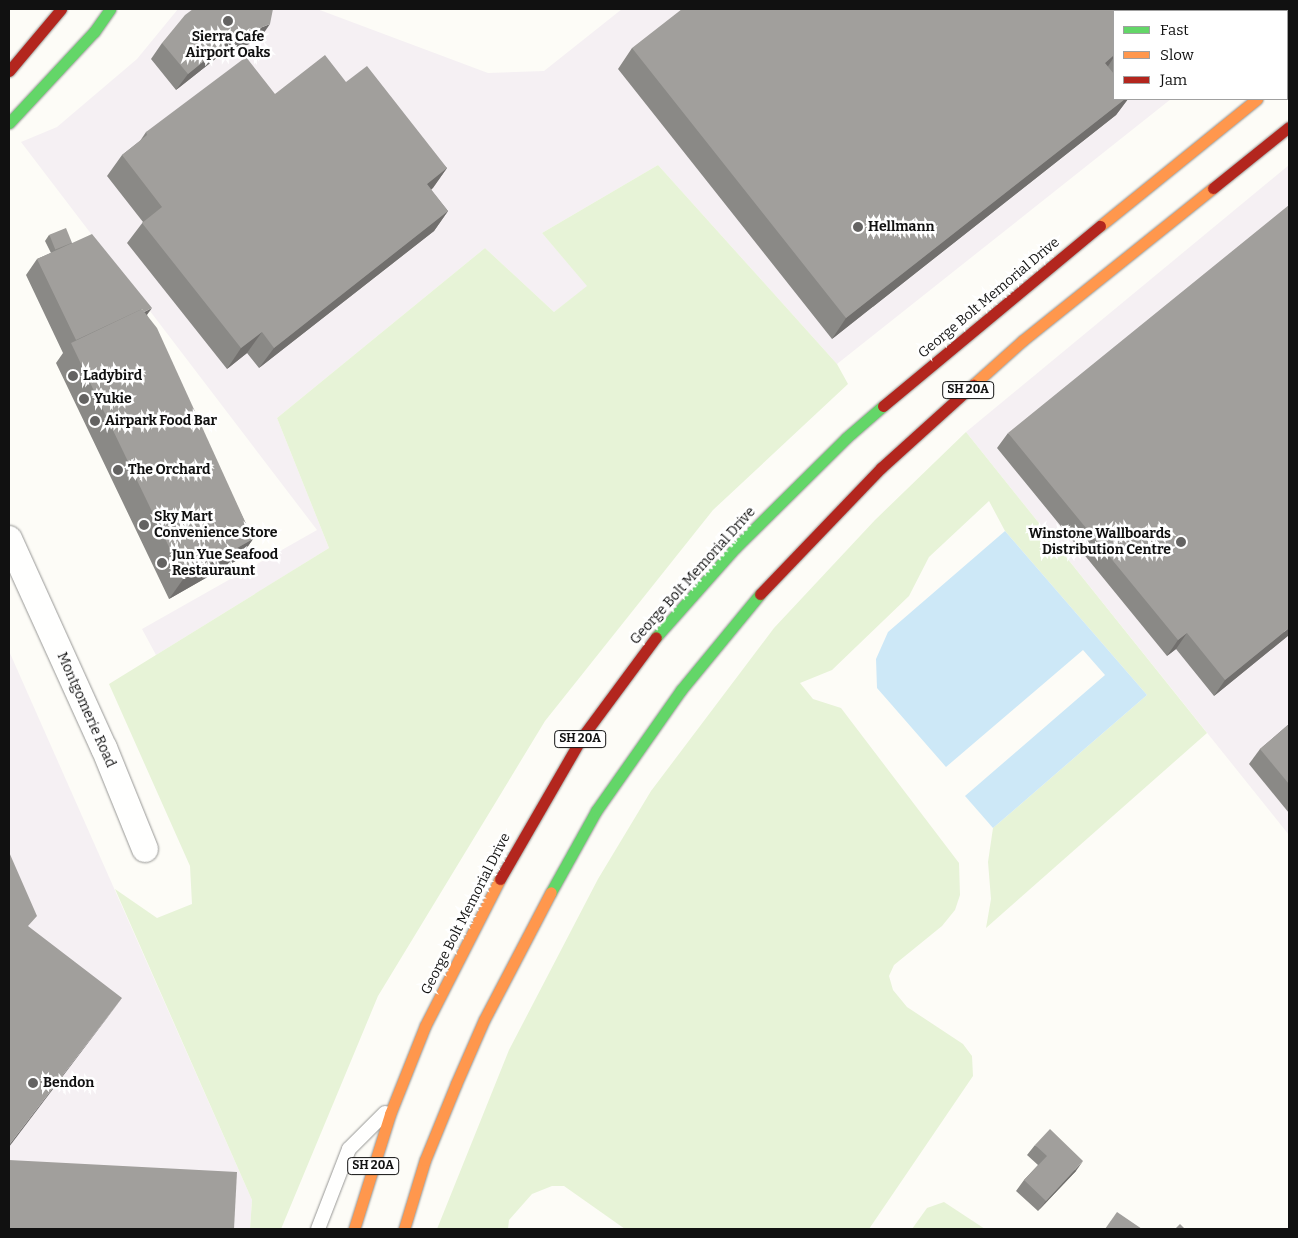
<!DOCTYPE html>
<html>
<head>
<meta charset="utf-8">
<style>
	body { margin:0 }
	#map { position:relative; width:1298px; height:1238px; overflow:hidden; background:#fdfcf7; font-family:Bitter,serif }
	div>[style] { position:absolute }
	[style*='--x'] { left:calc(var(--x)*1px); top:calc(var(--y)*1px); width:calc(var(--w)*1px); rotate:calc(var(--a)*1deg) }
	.industrial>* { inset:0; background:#f5f0f3 }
	.green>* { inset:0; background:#e7f3d7 }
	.water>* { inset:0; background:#cde8f7 }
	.roads { filter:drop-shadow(0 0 1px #979795) drop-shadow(0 0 1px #979795) }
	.lane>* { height:14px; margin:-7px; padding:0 7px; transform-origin:7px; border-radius:7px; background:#fffffe }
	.street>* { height:26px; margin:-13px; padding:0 13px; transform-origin:13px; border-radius:13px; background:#fffffe }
	.fast>* { height:11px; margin:-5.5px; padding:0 5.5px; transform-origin:5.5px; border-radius:5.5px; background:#63d668 }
	.slow>* { height:11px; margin:-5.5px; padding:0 5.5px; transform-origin:5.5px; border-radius:5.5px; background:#ff974d }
	.jam>* { height:11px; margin:-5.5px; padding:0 5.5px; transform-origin:5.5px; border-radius:5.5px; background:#b3261e }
	.wall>* { inset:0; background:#8a8986 }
	.shaded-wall>* { inset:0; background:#716f6d }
	.building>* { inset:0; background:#a19f9c; transform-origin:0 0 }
	.dots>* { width:14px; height:14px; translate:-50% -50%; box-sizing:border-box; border:2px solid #fff; border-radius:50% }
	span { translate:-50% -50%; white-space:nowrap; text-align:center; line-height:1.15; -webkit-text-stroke:5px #fff; paint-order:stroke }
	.shield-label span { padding:1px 4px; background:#fff; border:1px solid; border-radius:4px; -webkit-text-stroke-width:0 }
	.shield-label { font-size:12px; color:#111; font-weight:700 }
	.poi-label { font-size:14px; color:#111; font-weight:700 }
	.left { translate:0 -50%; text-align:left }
	.right { translate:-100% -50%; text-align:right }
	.street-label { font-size:14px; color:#111 }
	.frame { position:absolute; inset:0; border:10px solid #111; pointer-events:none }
	.legend { position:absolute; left:1113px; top:10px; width:175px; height:90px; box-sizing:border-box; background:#fff; border:1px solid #a0a0a0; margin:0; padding:6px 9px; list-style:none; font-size:15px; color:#111 }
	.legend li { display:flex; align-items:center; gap:10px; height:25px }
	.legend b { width:25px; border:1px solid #a0a0a0 }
</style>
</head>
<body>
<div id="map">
	<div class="industrial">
		<div style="clip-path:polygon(178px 9px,317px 9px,488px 73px,544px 71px,622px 9px,1284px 9px,1114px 11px,1114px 99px,1171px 99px,837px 364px,658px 165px,542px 233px,588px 286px,554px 312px,485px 248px,277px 418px,329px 548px,156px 655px,142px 629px,317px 530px,21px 142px,57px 127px,137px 59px)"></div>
		<div style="clip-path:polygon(1289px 165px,1289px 835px,966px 432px)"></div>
		<div style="clip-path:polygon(9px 651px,252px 1200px,250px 1229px,9px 1229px)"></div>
	</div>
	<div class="green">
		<div style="clip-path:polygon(658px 165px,837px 364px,848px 384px,713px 510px,545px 721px,378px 996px,281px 1229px,250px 1229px,252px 1200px,115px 889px,157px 918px,192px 904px,190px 866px,109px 684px,329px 548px,277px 418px,485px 248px,554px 312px,587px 286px,542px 233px)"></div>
		<div style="clip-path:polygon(966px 432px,1207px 733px,986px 928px,991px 899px,988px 862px,993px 828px,1147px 695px,1005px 531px,989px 501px,929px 557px,909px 596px,832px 670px,800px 683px,813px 699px,841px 708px,959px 863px,960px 895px,955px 910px,942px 926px,894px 965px,889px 976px,893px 990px,907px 1007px,963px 1044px,972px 1056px,973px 1076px,869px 1229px,625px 1229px,564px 1186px,552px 1186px,532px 1194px,509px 1220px,508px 1229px,437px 1229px,509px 1050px,598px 879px,651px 791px,774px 628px,875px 520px)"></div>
		<div style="clip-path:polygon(944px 1202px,985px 1229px,912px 1229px,927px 1208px)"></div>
	</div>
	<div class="water">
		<div style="clip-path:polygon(1005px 531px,1147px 695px,993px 828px,965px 796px,1105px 675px,1083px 650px,946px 767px,877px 688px,876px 659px,888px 632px)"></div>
	</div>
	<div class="roads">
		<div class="lane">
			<div style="--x:318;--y:1229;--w:86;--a:-68.8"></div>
			<div style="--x:349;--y:1149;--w:51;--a:-45"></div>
		</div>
		<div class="street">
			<div style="--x:9;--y:539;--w:230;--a:65.6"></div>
			<div style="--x:104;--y:748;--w:109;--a:67.9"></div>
		</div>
		<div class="fast">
			<div style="--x:1287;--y:75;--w:3;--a:-45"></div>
			<div style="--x:9;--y:123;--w:125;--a:-47"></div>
			<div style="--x:94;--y:32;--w:28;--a:-55"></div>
			<div style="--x:656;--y:637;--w:119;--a:-48.4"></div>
			<div style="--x:735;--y:548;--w:156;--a:-44.7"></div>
			<div style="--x:846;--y:438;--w:49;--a:-40.9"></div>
			<div style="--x:551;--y:892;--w:93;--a:-60.9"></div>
			<div style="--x:596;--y:811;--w:148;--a:-54.9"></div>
			<div style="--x:681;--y:690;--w:124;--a:-50.5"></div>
		</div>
		<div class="slow">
			<div style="--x:1100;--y:226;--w:202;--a:-39"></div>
			<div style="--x:973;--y:385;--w:66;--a:-41.9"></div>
			<div style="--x:1022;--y:341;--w:245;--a:-38.7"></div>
			<div style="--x:354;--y:1229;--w:121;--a:-72.6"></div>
			<div style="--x:390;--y:1114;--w:95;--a:-68.3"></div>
			<div style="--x:425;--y:1026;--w:165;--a:-63"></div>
			<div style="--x:404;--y:1229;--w:72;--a:-73.1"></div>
			<div style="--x:425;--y:1160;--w:82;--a:-67.8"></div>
			<div style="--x:456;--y:1084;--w:70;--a:-66.4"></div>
			<div style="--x:484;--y:1020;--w:144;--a:-62.4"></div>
		</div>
		<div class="jam">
			<div style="--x:9;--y:71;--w:81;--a:-50"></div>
			<div style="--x:1213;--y:188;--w:97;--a:-38.8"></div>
			<div style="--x:883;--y:406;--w:282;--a:-39.7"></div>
			<div style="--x:760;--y:594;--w:175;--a:-46.2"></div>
			<div style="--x:881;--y:468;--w:124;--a:-42.1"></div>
			<div style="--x:500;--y:879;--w:164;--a:-60"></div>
			<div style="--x:582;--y:737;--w:124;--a:-53.5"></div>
		</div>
	</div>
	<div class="wall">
		<div style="clip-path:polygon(1114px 11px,1114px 99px,1128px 99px,1116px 115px,832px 339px,618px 69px,632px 48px)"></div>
		<div style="clip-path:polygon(259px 40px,219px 56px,176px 90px,151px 59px,162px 43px)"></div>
		<div style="clip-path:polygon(346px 82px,447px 168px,431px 190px,448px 211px,434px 231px,259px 368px,247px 353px,227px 369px,127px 243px,143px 222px,107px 176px,122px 155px,140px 141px,146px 132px,275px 94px)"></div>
		<div style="clip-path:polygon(49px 235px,72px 243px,147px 315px,253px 539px,239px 559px,169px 599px,56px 363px,63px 353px,26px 275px,37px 259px,51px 253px,45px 241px)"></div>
		<div style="clip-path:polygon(1008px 433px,1289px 635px,1214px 696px,1176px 649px,1167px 656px,997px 448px)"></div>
		<div style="clip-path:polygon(1289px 724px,1289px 813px,1249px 764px,1260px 749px)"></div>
		<div style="clip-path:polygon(1035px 1145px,1076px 1171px,1038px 1211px,1016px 1191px,1024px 1180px,1038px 1165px,1027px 1155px)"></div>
	</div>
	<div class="shaded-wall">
		<div style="clip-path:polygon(270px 24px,259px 40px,219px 56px,176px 90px,188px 74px,230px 40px)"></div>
		<div style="clip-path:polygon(1114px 55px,1114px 57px,1103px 74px,1105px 63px)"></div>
		<div style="clip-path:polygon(1125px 99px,1128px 99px,1116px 115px,832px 339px,846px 318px)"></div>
		<div style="clip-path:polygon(447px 168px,433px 188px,412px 205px,427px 184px)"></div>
		<div style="clip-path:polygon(448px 211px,434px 231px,259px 368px,274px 348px)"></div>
		<div style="clip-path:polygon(152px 308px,141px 323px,73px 348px)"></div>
		<div style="clip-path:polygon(262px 332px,247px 353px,227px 369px,241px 348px)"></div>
		<div style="clip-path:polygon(253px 539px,239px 559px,169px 599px,184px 578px)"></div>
		<div style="clip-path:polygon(1289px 628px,1289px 635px,1214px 696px,1225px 680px)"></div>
		<div style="clip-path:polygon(1187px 633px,1176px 649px,1167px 656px,1178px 640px)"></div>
		<div style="clip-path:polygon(122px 998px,107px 1018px,9px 1147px,9px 1145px)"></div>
		<div style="clip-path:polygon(1083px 1161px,1076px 1171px,1038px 1211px,1046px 1201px)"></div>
	</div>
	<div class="building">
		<div style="clip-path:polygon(193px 9px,273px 9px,270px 24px,230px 40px,188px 74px,162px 43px,185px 15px)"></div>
		<div style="clip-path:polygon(682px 9px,1230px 9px,1228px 11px,1114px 11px,1114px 55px,1105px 63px,1114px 74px,1114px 99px,1125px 99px,846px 318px,632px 48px)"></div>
		<div style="clip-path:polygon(325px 55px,346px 82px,367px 66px,447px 168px,427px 184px,448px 211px,274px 348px,262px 332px,241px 348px,142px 223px,162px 207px,122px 155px,147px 135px,146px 132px,246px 57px,275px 94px)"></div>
		<div style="clip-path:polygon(1289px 205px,1289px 628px,1225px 680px,1187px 633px,1178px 640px,1008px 433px)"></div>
		<div style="left:66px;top:228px;width:16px;height:18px;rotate:68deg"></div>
		<div style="clip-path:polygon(92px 234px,152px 308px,144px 312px,142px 309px,76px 340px,37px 259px)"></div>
		<div style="clip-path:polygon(142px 309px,157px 328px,253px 539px,184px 578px,71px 343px)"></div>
		<div style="clip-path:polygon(1289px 724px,1289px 784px,1260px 749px)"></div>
		<div style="clip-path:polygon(9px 852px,37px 916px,28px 926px,122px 998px,9px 1145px)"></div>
		<div style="clip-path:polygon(1050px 1129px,1083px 1161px,1046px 1201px,1024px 1180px,1047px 1156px,1035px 1145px)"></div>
		<div style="clip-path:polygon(9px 1160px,237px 1172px,234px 1229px,9px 1229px)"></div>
		<div style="clip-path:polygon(1117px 1212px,1142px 1229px,1105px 1229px)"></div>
		<div style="clip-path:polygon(1180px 1224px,1185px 1229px,1175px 1229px)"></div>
	</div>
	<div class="dots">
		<div style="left:228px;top:21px;background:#646362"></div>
		<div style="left:858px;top:227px;background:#646362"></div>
		<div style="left:73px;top:376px;background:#646362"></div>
		<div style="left:84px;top:399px;background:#646362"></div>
		<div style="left:95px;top:421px;background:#646362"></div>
		<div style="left:118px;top:470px;background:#646362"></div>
		<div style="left:144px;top:525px;background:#646362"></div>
		<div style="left:1181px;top:542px;background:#646362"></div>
		<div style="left:162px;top:563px;background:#646362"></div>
		<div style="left:33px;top:1083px;background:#646362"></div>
	</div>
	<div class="shield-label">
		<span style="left:968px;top:390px">SH 20A</span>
		<span style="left:580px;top:739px">SH 20A</span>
		<span style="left:373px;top:1166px">SH 20A</span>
	</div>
	<div class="poi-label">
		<span style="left:228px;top:45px">Sierra Cafe<br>Airport Oaks</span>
		<span class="left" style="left:868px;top:227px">Hellmann</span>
		<span class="left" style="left:83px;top:376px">Ladybird</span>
		<span class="left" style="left:94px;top:399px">Yukie</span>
		<span class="left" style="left:105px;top:421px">Airpark Food Bar</span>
		<span class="left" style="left:128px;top:470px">The Orchard</span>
		<span class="left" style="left:154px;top:525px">Sky Mart<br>Convenience Store</span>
		<span class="right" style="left:1171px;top:542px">Winstone Wallboards<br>Distribution Centre</span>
		<span class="left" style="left:172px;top:563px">Jun Yue Seafood<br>Restauraunt</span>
		<span class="left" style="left:43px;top:1083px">Bendon</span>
	</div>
	<div class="street-label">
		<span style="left:989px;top:298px;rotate:-40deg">George Bolt Memorial Drive</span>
		<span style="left:693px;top:576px;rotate:-48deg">George Bolt Memorial Drive</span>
		<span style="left:86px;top:710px;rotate:66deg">Montgomerie Road</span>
		<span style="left:466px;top:914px;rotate:-63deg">George Bolt Memorial Drive</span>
	</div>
	<div class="frame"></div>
	<ul class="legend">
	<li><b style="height:6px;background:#63d668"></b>Fast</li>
	<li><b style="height:6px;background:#ff974d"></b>Slow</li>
	<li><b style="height:6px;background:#b3261e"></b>Jam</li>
	</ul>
</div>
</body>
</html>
